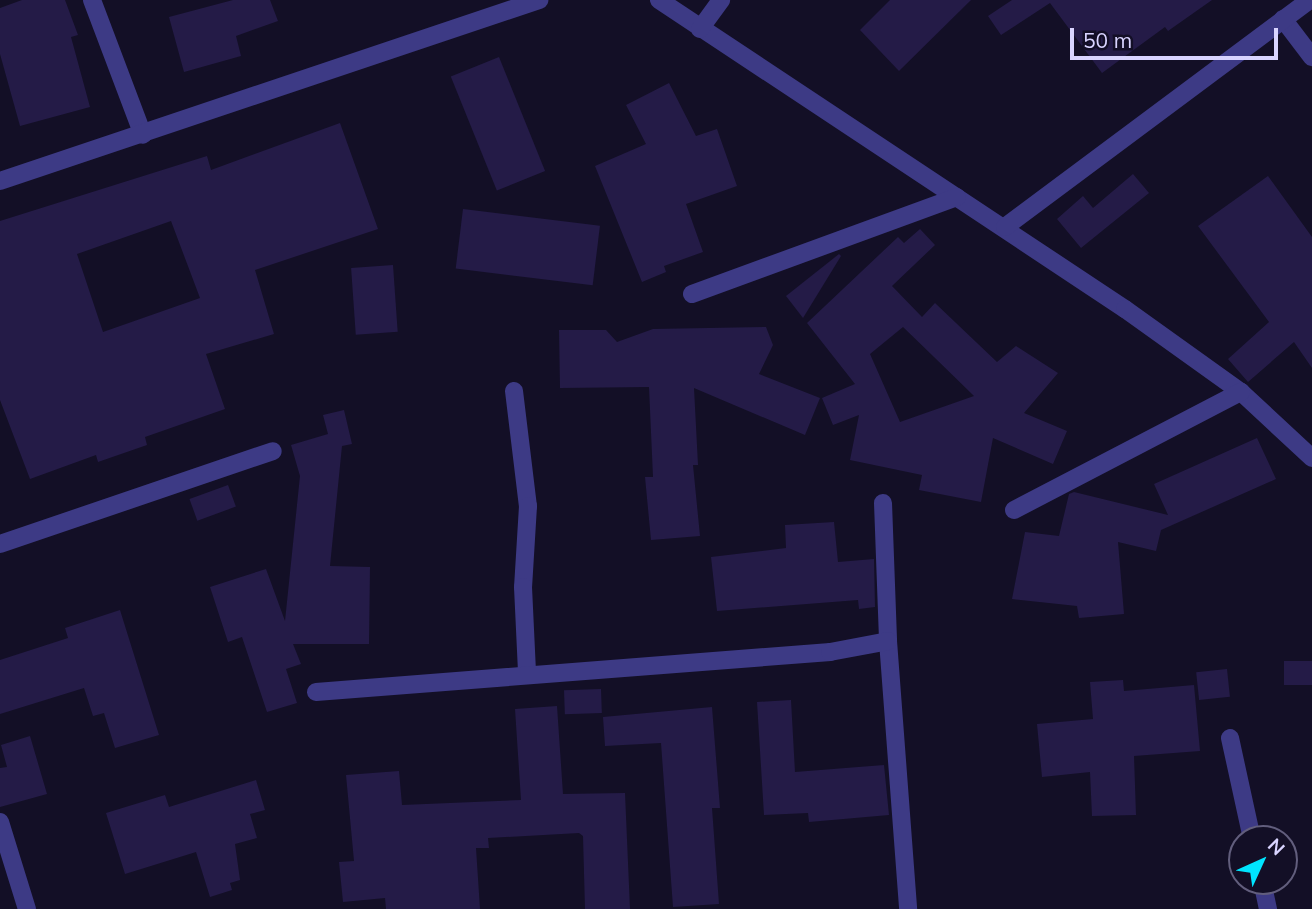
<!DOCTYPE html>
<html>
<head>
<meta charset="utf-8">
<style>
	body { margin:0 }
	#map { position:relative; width:1312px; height:909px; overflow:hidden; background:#130f26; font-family:Mulish,sans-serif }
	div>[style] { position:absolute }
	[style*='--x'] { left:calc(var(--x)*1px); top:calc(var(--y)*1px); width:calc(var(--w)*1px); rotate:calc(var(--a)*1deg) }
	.building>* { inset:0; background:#241b47; transform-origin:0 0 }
	.street>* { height:18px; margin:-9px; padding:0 9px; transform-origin:9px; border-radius:9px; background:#3d3a85 }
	span { translate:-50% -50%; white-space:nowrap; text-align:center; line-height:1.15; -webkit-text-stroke:5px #130f26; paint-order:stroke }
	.north { position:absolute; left:1228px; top:825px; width:70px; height:70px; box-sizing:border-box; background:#130f26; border:2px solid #625e7d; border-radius:50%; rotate:45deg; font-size:19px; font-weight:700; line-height:28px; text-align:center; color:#d9d4ff }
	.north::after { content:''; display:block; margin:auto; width:24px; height:32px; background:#00e5ff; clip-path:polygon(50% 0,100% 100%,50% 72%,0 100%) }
	.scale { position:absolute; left:1070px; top:28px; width:208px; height:32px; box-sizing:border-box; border:4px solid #d9d4ff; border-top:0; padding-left:9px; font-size:21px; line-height:24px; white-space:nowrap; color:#d9d4ff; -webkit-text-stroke:5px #130f26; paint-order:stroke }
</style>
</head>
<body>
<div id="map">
	<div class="building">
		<div style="clip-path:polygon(22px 0,65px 0,78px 35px,71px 37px,90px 107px,20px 126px,0 54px,0 8px)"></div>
		<div style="clip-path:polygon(233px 0,270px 0,278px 21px,236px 36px,241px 56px,184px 72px,169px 17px)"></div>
		<div style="clip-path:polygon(890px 0,971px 0,899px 71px,860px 30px)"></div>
		<div style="clip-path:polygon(1012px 0,1212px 0,1168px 31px,1165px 27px,1102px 73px,1050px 3px,1001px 35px,988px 16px)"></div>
		<div style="left:499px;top:57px;width:123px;height:52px;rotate:68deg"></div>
		<div style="clip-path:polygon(669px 83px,696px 136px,717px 129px,737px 186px,686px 204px,703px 252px,664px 266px,666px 272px,642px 282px,595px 166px,646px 144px,626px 105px)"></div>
		<div style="clip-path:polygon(evenodd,340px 123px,378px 229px,255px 270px,274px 334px,206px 354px,225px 409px,145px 437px,147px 445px,98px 462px,96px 455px,30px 479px,0 400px,0 221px,207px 156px,211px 170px,340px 123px,171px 221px,200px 298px,103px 332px,77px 254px,171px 221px)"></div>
		<div style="clip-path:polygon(1133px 174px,1149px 193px,1081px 248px,1057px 219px,1083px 196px,1093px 208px)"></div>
		<div style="clip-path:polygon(1268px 176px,1312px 237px,1312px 368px,1294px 342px,1248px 382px,1228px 359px,1269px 322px,1198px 226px)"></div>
		<div style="left:463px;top:209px;width:138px;height:60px;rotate:7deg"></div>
		<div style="clip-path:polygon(evenodd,920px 229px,935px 245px,892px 286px,922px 317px,935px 303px,997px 362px,1016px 346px,1058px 373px,1024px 413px,1067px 431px,1053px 464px,993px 438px,981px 502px,919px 490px,922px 475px,850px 460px,859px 415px,833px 425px,822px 398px,855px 384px,807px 323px,898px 237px,904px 243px,920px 229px,903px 327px,934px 357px,974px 396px,900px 422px,870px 354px,903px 327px)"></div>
		<div style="clip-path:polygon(839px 254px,841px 256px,803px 318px,786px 296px)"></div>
		<div style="left:393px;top:265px;width:67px;height:42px;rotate:86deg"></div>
		<div style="clip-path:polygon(766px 327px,773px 345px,759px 374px,820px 398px,805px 435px,694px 388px,698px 465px,693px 465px,700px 536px,651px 540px,645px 477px,653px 477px,649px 387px,560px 388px,559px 330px,606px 330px,617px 342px,653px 329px)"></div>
		<div style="clip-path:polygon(344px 410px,352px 444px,342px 446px,330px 566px,370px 567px,369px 644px,293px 644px,301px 664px,286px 669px,297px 703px,267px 712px,242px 637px,228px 642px,210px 587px,266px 569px,285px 621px,300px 476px,291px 445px,328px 434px,323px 415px)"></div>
		<div style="clip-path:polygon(1257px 438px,1276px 479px,1161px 530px,1156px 551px,1118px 542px,1124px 614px,1079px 618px,1077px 606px,1012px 599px,1025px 532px,1059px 536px,1069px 494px,1074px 492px,1168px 515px,1154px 484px)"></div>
		<div style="left:228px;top:485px;width:23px;height:41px;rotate:70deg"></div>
		<div style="clip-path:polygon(834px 522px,838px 562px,874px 559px,875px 607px,859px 609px,858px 600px,717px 611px,711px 557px,786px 548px,785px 525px)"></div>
		<div style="clip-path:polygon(120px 610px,159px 735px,115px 748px,104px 713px,93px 716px,84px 688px,0 714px,0 660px,68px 638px,65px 628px)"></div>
		<div style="left:1312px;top:661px;width:24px;height:28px;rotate:90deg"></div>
		<div style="left:1227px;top:669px;width:28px;height:31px;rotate:84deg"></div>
		<div style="clip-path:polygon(1123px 680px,1124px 691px,1194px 685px,1200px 751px,1134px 756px,1136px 815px,1092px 816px,1090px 772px,1042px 777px,1037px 724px,1093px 719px,1090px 682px)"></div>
		<div style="left:601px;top:689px;width:24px;height:37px;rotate:88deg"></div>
		<div style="clip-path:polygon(791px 700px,795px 772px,884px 765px,889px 815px,809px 822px,808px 813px,764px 815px,757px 702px)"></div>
		<div style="clip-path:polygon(557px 706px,563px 794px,625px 793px,630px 909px,585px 909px,583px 836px,579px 833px,488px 838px,489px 848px,476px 848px,480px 909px,386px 909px,385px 898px,343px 902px,339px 862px,354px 861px,346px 775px,399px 771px,402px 805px,521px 800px,515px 709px)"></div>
		<div style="clip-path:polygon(712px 707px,720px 808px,712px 808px,719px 904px,673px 907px,661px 743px,605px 746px,603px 717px)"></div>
		<div style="clip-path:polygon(30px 736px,47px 794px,0 807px,0 768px,7px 767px,1px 745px)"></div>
		<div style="clip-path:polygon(256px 780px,265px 810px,250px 814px,257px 838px,235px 844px,240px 880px,230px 883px,232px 890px,210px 897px,196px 852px,125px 874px,106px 813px,165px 795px,169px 807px)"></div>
	</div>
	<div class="street">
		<div style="--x:92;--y:0;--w:144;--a:69.3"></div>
		<div style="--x:659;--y:0;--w:559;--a:33.55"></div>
		<div style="--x:1125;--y:309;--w:143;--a:35.6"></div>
		<div style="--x:1241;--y:392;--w:97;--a:42.9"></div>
		<div style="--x:1283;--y:19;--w:48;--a:52.7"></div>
		<div style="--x:700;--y:29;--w:36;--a:-54"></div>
		<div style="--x:0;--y:181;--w:569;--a:-18.56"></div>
		<div style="--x:1005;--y:227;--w:380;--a:-36.7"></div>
		<div style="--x:692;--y:294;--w:282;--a:-20.1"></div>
		<div style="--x:514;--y:391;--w:116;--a:83.1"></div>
		<div style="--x:528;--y:506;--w:81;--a:93.5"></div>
		<div style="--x:523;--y:587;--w:86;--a:87.3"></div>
		<div style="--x:883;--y:503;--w:138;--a:87.9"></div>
		<div style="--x:888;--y:641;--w:269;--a:85.7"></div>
		<div style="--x:1014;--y:510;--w:256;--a:-27.5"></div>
		<div style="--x:0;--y:544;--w:288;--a:-18.8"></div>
		<div style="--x:316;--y:692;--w:516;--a:-4.45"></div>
		<div style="--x:830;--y:652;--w:59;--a:-10.7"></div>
		<div style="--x:1230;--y:738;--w:103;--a:77.7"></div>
		<div style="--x:0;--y:822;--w:91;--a:72.8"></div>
		<div style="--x:1262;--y:881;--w:29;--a:78"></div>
	</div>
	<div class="north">N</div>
	<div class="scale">50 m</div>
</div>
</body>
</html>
